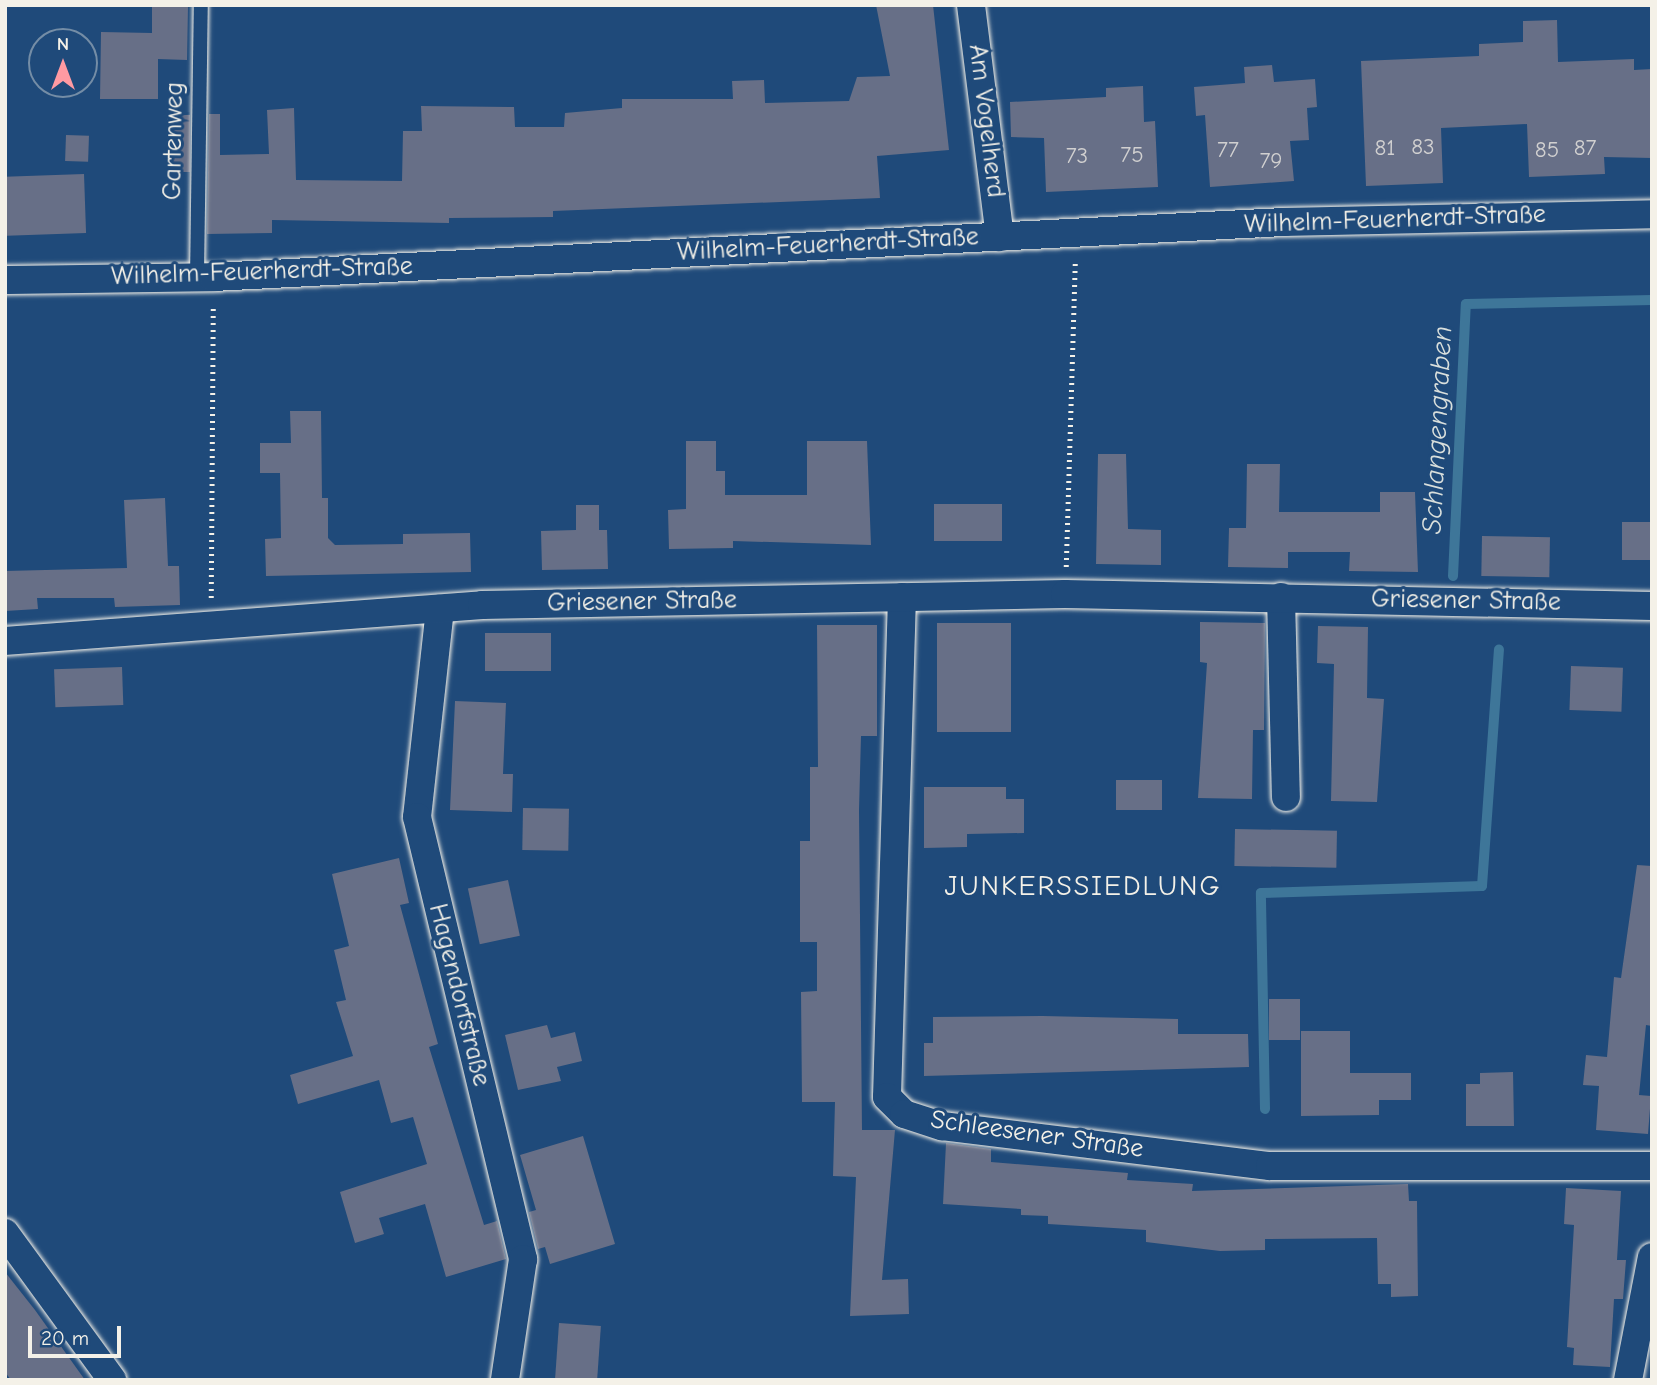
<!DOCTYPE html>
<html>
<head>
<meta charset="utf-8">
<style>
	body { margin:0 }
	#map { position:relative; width:1657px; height:1385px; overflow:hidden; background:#1f4a7a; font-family:"Comic Neue",sans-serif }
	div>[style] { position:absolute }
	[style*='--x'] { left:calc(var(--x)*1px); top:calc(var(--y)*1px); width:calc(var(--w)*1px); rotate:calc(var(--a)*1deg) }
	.stream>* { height:10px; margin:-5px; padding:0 5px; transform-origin:5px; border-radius:5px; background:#3e7699 }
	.building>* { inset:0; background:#676f87; transform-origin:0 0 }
	.path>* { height:4.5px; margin-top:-2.25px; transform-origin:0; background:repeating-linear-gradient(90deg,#f4f1e8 0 2px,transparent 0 7px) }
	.roads { filter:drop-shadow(0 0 2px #f4f1e8) drop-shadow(0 0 2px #f4f1e8) }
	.lane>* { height:14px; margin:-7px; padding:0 7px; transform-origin:7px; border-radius:7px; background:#1f4a7a }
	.street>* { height:28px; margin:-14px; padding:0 14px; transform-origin:14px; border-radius:14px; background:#1f4a7a }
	span { translate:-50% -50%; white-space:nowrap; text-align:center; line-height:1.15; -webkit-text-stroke:6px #1f4a7a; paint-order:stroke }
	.number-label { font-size:23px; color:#d1d0d0 }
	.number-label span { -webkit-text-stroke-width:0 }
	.street-label { font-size:26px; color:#f4f1e8 }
	.water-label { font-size:28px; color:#d9dfdc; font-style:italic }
	.neighbourhood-label { font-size:28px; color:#f4f1e8; letter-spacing:2px }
	.frame { position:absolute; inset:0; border:7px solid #f4f1e8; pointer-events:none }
	.north { position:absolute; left:28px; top:28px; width:70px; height:70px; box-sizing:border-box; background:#1f4a7a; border:2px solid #748da6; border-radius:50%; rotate:0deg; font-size:19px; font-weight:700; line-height:28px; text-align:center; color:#f4f1e8 }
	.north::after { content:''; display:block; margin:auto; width:24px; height:32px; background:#ff9aa2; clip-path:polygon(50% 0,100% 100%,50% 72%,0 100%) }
	.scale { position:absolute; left:28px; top:1326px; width:93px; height:32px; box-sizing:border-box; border:4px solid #f4f1e8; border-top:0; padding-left:9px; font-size:21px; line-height:24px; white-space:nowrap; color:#f4f1e8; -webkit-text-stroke:5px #1f4a7a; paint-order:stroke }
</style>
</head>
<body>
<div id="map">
	<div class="stream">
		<div style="--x:1453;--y:576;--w:272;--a:-87.3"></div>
		<div style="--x:1466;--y:304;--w:186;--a:-1.2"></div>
		<div style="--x:1265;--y:1109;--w:216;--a:-91.1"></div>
		<div style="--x:1261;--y:893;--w:221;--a:-1.8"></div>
		<div style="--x:1482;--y:886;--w:237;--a:-85.9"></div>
	</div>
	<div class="building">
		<div style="clip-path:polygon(152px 5px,188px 5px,187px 60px,158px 59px,158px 99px,100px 99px,101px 32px,152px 33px)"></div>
		<div style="clip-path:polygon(876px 5px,933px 5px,949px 150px,877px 156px,880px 198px,553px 211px,553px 217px,449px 218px,449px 223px,272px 220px,272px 233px,207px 234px,209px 114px,220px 114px,220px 155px,269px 154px,267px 110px,294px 108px,296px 180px,402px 181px,403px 131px,422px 131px,421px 106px,514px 107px,515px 127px,564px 127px,565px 113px,622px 108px,622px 99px,733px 99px,732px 81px,764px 80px,765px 103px,849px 101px,857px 77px,890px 76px)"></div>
		<div style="clip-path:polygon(1557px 20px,1558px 62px,1634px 59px,1634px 70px,1652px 69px,1652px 158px,1604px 157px,1605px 174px,1529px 177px,1527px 124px,1441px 128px,1443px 183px,1366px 186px,1361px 61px,1479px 56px,1479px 44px,1523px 42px,1523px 21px)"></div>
		<div style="clip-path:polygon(1272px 65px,1274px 82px,1315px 79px,1317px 107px,1307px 108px,1309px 140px,1290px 141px,1294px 181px,1210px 187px,1205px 115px,1196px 116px,1194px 87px,1245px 83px,1244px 67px)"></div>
		<div style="clip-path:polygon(1143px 86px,1144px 122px,1155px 121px,1158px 187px,1046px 192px,1044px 138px,1011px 137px,1010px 102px,1106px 97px,1106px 88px)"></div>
		<div style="left:167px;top:115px;width:23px;height:57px"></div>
		<div style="left:66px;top:135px;width:23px;height:26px;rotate:2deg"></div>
		<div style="left:84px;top:174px;width:59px;height:79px;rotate:88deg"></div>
		<div style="clip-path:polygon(290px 411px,321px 411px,322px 498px,328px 498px,328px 538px,335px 545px,403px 544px,403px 534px,470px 533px,471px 572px,266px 576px,265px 539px,281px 538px,280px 473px,260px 473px,260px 443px,291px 443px)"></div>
		<div style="clip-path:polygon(686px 441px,716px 441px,716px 471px,725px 471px,725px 495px,807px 495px,807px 441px,867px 441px,871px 545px,733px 541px,733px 548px,669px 549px,668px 510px,686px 509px)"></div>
		<div style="clip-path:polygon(1098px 454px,1126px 454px,1128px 529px,1161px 530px,1161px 565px,1096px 564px)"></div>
		<div style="clip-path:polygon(1247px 464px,1280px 464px,1279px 512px,1380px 512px,1380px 492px,1415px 492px,1418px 572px,1349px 571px,1350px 552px,1288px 552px,1288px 568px,1228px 567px,1229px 528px,1246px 528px)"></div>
		<div style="clip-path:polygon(165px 498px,168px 566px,179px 566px,180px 605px,115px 607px,114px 598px,37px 598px,38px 609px,5px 611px,5px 571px,127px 568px,124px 500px)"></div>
		<div style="left:1002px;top:504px;width:37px;height:68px;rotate:90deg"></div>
		<div style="clip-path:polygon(576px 505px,599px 505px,599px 530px,607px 530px,608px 569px,542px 570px,541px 531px,576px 530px)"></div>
		<div style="left:1622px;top:522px;width:30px;height:38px"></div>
		<div style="left:1482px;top:536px;width:68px;height:40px;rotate:1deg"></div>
		<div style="clip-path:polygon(1200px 622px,1265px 623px,1264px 730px,1253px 730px,1252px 799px,1198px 798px,1207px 663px,1200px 662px)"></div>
		<div style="left:937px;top:623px;width:74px;height:109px"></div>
		<div style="clip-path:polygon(817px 625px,877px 625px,877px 736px,861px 736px,859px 810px,862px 1130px,895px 1130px,882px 1280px,908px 1279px,909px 1314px,850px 1316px,856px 1177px,833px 1176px,835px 1102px,802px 1102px,801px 992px,817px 991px,817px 942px,800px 942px,800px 841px,810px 841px,810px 767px,818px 767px)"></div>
		<div style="clip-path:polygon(1318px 626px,1368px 627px,1367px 698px,1384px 699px,1377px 802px,1331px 801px,1334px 664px,1317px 663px)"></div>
		<div style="left:485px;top:633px;width:66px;height:38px"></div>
		<div style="left:1571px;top:666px;width:52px;height:44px;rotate:2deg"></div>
		<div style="left:122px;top:667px;width:38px;height:68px;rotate:88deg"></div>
		<div style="clip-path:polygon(455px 701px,506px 703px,503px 774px,513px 774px,512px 812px,450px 810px)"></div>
		<div style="left:1162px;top:780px;width:30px;height:46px;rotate:90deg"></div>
		<div style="clip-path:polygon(924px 787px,1006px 787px,1006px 799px,1024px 799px,1024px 833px,967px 834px,967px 847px,924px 848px)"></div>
		<div style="left:523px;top:808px;width:46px;height:42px;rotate:1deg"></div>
		<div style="left:1235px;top:829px;width:102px;height:37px;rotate:1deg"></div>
		<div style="clip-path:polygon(399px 858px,409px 903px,400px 905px,438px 1044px,429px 1047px,484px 1225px,497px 1221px,506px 1259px,446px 1277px,425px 1204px,379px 1218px,384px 1234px,355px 1243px,340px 1192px,427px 1164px,413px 1117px,391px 1123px,379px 1080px,298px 1104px,290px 1075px,353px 1056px,336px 1002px,346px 1000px,334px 950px,349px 946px,332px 874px)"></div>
		<div style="clip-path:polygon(1637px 865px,1652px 866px,1652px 1026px,1646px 1025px,1639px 1095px,1651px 1096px,1648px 1134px,1596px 1130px,1599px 1086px,1583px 1085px,1586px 1055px,1607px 1057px,1614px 977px,1621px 978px)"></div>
		<div style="left:508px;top:880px;width:57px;height:41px;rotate:78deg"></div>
		<div style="left:1269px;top:999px;width:31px;height:41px"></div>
		<div style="clip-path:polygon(1042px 1016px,1178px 1019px,1178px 1034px,1248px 1034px,1249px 1067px,924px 1076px,924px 1043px,933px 1043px,933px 1017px)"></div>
		<div style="clip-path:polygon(547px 1025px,551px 1038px,575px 1032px,582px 1061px,557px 1067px,561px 1081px,518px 1090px,505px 1035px)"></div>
		<div style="clip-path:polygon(1301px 1031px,1350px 1031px,1350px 1073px,1411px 1073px,1411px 1100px,1379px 1100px,1379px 1115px,1301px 1116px)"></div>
		<div style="clip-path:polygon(1513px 1072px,1514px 1126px,1466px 1126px,1466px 1084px,1480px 1084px,1480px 1073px)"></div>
		<div style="clip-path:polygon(583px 1136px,615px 1244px,550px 1264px,545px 1247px,538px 1249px,529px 1212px,536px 1210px,520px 1155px)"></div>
		<div style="clip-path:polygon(946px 1143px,991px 1149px,991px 1162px,1128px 1173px,1127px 1180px,1193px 1184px,1192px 1191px,1408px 1184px,1409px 1201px,1417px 1201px,1418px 1296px,1391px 1297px,1391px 1284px,1378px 1284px,1377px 1238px,1265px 1239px,1265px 1250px,1220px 1251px,1146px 1242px,1146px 1230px,1048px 1224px,1048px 1216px,1021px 1215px,1021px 1209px,943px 1204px)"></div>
		<div style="clip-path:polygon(1566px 1188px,1621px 1191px,1617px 1260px,1626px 1260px,1623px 1299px,1614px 1299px,1610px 1367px,1573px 1365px,1574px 1348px,1567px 1347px,1574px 1225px,1564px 1224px)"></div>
		<div style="clip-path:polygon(5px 1272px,35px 1310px,85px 1380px,11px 1380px,5px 1372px)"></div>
		<div style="left:559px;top:1323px;width:42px;height:57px;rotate:4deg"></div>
	</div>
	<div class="path">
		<div style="--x:1066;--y:567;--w:306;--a:-88.3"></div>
		<div style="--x:211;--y:598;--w:292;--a:-89.6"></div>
	</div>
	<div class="roads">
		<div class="lane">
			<div style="--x:197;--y:277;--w:272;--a:-89.2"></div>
		</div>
		<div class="street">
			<div style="--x:971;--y:5;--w:234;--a:82.9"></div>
			<div style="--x:5;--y:280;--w:208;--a:-0.8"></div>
			<div style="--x:213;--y:277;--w:1073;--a:-2.94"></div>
			<div style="--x:1285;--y:222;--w:367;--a:-1.2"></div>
			<div style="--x:902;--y:597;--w:500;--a:91.72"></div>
			<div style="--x:887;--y:1097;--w:24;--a:45"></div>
			<div style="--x:904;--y:1114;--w:40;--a:18"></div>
			<div style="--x:942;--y:1126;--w:330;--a:7"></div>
			<div style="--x:1270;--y:1166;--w:382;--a:0"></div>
			<div style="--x:1281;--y:597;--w:200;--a:88.6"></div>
			<div style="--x:440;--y:609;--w:209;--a:96.3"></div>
			<div style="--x:417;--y:817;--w:455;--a:76.5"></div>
			<div style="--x:523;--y:1259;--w:122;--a:98.5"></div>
			<div style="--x:5;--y:641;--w:478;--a:-4.3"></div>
			<div style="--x:482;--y:605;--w:583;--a:-1.08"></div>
			<div style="--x:1065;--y:594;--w:587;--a:1.17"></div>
			<div style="--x:5;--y:1233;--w:182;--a:53.9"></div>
			<div style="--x:1628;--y:1380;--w:125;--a:-79"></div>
		</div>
	</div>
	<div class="number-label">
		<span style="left:1423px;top:147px">83</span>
		<span style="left:1385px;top:148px">81</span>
		<span style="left:1585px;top:148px">87</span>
		<span style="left:1228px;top:150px">77</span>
		<span style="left:1547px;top:150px">85</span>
		<span style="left:1132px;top:155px">75</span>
		<span style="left:1077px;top:156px">73</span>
		<span style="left:1271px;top:161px">79</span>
	</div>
	<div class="street-label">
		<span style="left:986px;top:121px;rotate:83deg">Am Vogelherd</span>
		<span style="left:174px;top:141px;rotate:-89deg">Gartenweg</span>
		<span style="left:1395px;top:220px;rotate:-2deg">Wilhelm-Feuerherdt-Straße</span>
		<span style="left:828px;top:245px;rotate:-3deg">Wilhelm-Feuerherdt-Straße</span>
		<span style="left:262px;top:272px;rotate:-2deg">Wilhelm-Feuerherdt-Straße</span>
		<span style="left:1466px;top:601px;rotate:1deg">Griesener Straße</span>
		<span style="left:642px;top:602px;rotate:-1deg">Griesener Straße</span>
		<span style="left:459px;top:995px;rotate:76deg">Hagendorfstraße</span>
		<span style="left:1037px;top:1135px;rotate:8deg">Schleesener Straße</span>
	</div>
	<div class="water-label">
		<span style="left:1437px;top:430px;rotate:-87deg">Schlangengraben</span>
	</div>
	<div class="neighbourhood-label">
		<span style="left:1083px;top:886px">JUNKERSSIEDLUNG</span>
	</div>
	<div class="frame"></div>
	<div class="north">N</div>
	<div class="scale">20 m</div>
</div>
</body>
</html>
